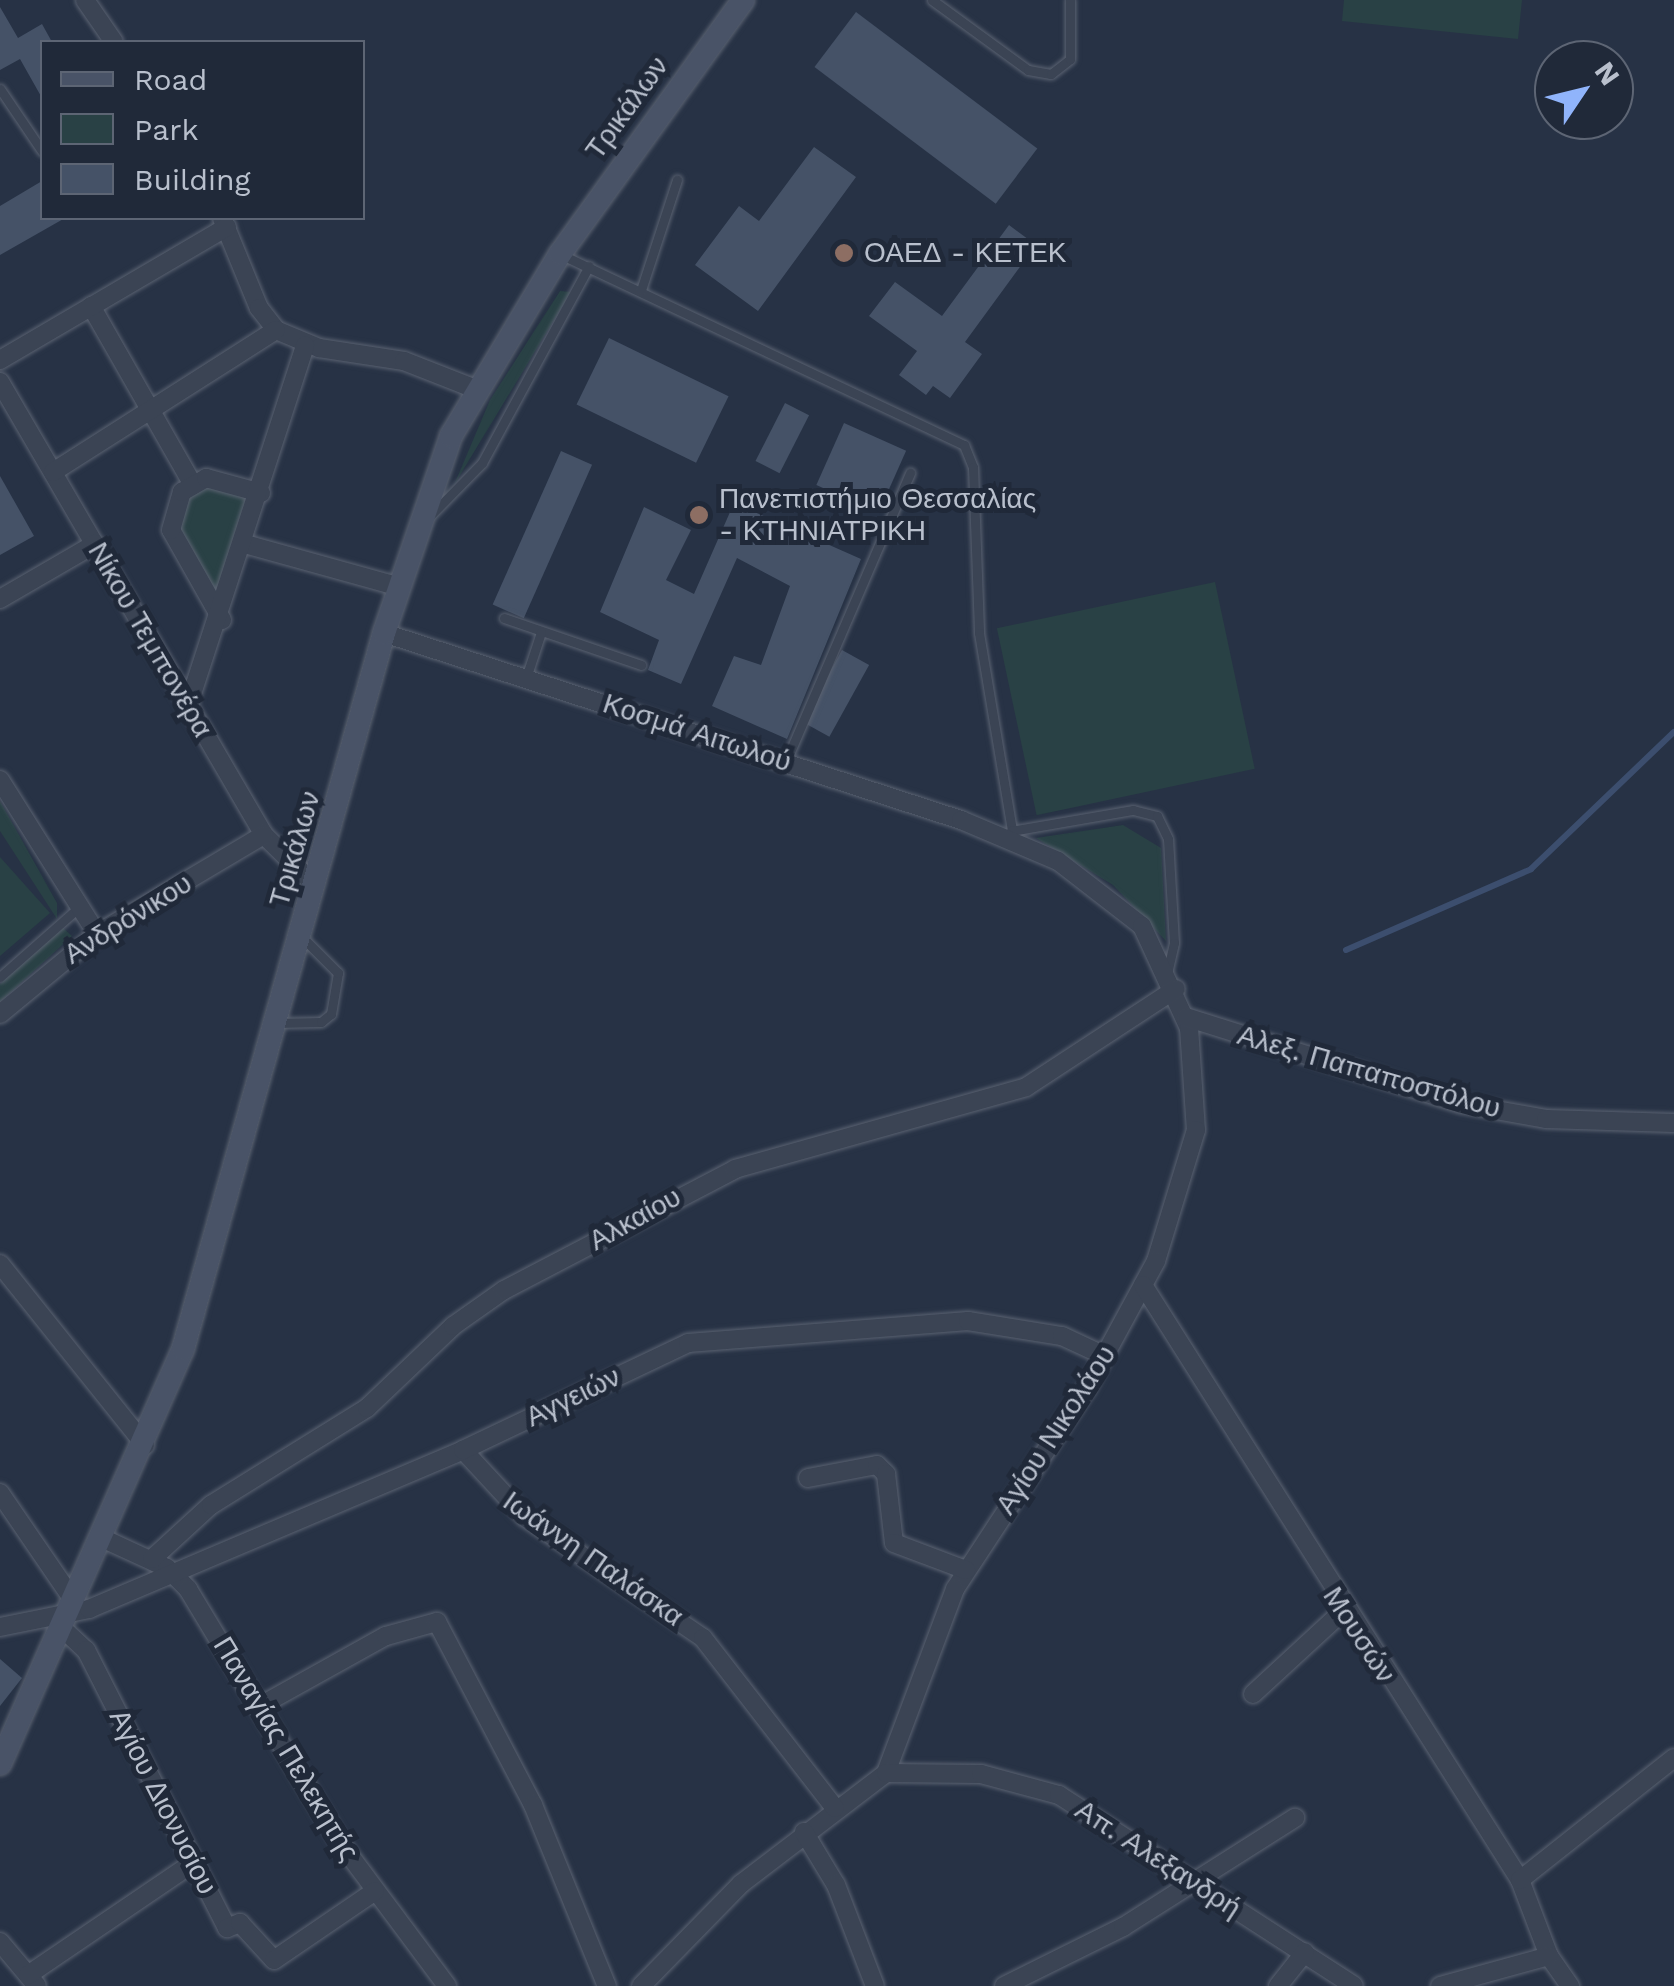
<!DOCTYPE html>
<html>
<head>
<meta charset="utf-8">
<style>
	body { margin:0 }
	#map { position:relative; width:1674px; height:1986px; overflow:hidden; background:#273245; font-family:"Work Sans",sans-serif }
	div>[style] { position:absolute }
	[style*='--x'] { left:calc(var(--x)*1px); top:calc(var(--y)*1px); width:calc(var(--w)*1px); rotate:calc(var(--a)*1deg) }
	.green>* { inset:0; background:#294145; transform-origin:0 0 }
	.stream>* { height:6px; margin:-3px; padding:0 3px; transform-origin:3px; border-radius:3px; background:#3c4e6e }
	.building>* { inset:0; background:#455267; transform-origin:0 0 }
	.roads { filter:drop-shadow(0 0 2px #5a6271) drop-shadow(0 0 2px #5a6271) }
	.lane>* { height:9px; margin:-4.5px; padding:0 4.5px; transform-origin:4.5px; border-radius:4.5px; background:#3b4454 }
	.street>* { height:18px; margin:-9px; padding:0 9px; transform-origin:9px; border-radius:9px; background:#3b4454 }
	.secondary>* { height:22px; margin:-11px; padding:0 11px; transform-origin:11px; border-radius:11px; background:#495367 }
	.dots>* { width:28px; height:28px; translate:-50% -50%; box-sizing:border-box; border:5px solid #202939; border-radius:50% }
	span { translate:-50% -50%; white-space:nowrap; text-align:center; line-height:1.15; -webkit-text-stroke:10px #202939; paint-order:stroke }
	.street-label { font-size:28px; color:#b9c0cd }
	.poi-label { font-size:28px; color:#b9c0cd }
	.left { translate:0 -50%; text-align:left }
	.legend { position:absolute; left:40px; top:40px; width:325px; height:180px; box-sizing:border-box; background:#202939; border:2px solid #5d6574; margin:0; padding:12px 18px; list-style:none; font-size:30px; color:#b9c0cd }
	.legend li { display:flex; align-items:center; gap:20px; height:50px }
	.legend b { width:50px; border:2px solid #5d6574 }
	.north { position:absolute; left:1534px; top:40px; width:100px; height:100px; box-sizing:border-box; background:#202939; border:2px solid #5d6574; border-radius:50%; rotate:55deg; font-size:28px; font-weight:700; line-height:40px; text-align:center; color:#b9c0cd }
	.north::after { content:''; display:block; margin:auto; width:35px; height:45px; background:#90b4fb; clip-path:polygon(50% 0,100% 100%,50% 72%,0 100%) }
</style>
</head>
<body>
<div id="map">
	<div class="green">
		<div style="clip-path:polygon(1344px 0,1522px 0,1518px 39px,1342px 21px)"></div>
		<div style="clip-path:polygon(560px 291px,571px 292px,454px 485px,490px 400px)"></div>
		<div style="clip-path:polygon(205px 482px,259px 496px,223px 616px,174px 530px,185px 494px)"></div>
		<div style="left:1215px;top:582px;width:191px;height:223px;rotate:78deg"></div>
		<div style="clip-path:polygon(0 801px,57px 903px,57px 919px,0 831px)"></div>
		<div style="clip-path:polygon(1123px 825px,1161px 848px,1166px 941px,1113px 885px,1036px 838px)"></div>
		<div style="clip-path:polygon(0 857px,50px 913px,0 956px)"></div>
		<div style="clip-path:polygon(63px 928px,72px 936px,0 1002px,0 984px)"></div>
	</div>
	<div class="stream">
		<div style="--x:1346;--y:950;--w:202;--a:-23.6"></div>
		<div style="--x:1531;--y:869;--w:198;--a:-43.8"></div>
	</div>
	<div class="building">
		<div style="clip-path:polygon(0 7px,18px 38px,42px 24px,52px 42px,42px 42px,42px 98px,20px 59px,0 70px)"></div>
		<div style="left:856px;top:12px;width:227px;height:69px;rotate:37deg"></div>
		<div style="clip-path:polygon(814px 147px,856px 177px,758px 311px,695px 265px,739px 206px,759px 221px)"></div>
		<div style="clip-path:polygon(42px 181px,42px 218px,65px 218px,0 255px,0 206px)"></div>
		<div style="clip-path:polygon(1009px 225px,1036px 245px,965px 342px,982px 354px,950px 398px,933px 386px,926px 395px,899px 375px,917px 351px,869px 316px,895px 282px,942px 316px)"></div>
		<div style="left:609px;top:338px;width:133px;height:74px;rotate:26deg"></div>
		<div style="left:785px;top:403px;width:27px;height:65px;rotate:27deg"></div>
		<div style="left:844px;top:423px;width:68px;height:68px;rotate:24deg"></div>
		<div style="left:561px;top:451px;width:34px;height:168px;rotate:24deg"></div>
		<div style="clip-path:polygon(0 476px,34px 536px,0 555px)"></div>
		<div style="clip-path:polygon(734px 503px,861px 559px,787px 739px,712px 706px,734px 656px,761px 665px,790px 586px,737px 558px,681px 684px,648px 670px,659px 640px,600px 612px,644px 507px,691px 530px,666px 580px,694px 594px)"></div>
		<div style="left:842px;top:650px;width:31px;height:82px;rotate:29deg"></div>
		<div style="clip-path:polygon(0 1659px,22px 1678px,0 1706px)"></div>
	</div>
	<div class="roads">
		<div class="lane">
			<div style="--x:932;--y:0;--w:119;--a:36.1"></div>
			<div style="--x:1028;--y:70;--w:23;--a:10"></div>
			<div style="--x:1051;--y:74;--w:24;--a:-38"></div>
			<div style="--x:1070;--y:59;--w:59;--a:-90"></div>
			<div style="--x:0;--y:89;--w:75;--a:55.9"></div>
			<div style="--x:560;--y:254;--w:447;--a:25.3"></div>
			<div style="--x:964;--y:445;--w:24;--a:68"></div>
			<div style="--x:973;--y:467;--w:166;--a:87.9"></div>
			<div style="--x:979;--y:633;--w:200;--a:80.5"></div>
			<div style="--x:641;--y:290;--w:116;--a:-71.9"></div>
			<div style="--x:431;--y:515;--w:73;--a:-45.6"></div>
			<div style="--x:482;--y:463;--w:224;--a:-61.5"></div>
			<div style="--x:504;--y:618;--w:145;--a:18.9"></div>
			<div style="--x:526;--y:678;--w:48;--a:-71.9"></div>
			<div style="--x:786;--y:761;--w:314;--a:-66.7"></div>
			<div style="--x:1011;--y:831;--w:124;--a:-9.8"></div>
			<div style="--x:1133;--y:810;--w:25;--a:14"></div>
			<div style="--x:1157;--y:816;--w:25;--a:64"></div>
			<div style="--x:1168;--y:839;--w:104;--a:86.7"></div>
			<div style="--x:1174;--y:943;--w:27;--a:103"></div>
			<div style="--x:0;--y:977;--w:106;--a:-41.5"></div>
			<div style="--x:276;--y:1023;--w:45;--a:-1.3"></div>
			<div style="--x:321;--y:1022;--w:13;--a:-39"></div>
			<div style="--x:331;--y:1014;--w:42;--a:-80.3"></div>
			<div style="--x:338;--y:973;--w:52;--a:-135"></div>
		</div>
		<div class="street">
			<div style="--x:85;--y:0;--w:51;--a:55.4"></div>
			<div style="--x:222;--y:218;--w:97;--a:67.7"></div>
			<div style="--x:259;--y:308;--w:28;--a:52"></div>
			<div style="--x:276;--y:330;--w:47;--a:22.7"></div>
			<div style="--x:319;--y:348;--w:86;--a:8.7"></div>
			<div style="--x:404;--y:361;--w:74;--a:21.4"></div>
			<div style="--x:91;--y:306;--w:206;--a:60.3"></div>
			<div style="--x:0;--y:360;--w:263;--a:-30.4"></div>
			<div style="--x:0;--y:382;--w:524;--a:59.77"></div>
			<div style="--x:264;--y:835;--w:71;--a:44.4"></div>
			<div style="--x:53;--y:472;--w:264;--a:-32.5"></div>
			<div style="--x:245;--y:544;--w:161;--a:15.5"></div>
			<div style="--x:0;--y:599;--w:110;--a:-30.1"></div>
			<div style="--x:222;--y:620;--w:103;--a:-119.5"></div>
			<div style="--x:171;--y:530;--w:40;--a:-74"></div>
			<div style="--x:182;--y:492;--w:28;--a:-30"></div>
			<div style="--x:206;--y:478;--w:57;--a:15.3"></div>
			<div style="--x:384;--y:633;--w:607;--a:17.96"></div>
			<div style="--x:961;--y:820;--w:105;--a:22.9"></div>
			<div style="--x:1058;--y:861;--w:106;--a:37.7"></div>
			<div style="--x:1142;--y:926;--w:112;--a:65.3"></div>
			<div style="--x:1189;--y:1028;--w:102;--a:86.1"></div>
			<div style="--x:1196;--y:1130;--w:137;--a:107"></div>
			<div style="--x:1156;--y:1261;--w:145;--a:118.5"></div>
			<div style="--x:1087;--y:1388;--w:240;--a:123.3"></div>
			<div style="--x:955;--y:1589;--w:197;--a:110.6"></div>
			<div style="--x:886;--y:1773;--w:183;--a:142.6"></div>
			<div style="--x:741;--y:1884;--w:143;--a:134.4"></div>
			<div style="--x:188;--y:706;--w:379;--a:-72"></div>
			<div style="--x:0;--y:780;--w:182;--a:57.8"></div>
			<div style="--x:0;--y:1014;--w:126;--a:-39.5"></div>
			<div style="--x:97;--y:934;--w:194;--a:-30.7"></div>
			<div style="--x:1186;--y:1017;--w:289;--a:17.5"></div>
			<div style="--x:1462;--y:1104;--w:85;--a:10.1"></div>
			<div style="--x:1546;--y:1119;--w:128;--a:1.8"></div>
			<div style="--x:0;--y:1264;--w:232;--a:51.3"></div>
			<div style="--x:1143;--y:1285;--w:704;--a:57.64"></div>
			<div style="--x:1520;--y:1880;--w:81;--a:69.1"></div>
			<div style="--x:1549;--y:1956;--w:37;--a:55"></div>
			<div style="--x:463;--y:1450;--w:91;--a:47.2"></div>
			<div style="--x:525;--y:1517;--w:215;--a:34.2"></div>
			<div style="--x:703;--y:1638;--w:215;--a:52.2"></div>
			<div style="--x:808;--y:1478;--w:70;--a:-10.7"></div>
			<div style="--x:877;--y:1465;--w:13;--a:45"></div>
			<div style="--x:886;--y:1474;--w:69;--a:83.4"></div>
			<div style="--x:894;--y:1543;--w:77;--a:20.6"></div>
			<div style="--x:0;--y:1493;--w:131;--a:55.6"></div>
			<div style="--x:104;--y:1539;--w:69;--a:24.7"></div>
			<div style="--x:167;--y:1568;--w:30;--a:45"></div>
			<div style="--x:188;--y:1589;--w:299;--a:59"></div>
			<div style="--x:342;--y:1845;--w:176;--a:53.3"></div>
			<div style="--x:152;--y:1559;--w:80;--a:-42.5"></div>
			<div style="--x:211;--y:1505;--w:184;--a:-31.9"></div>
			<div style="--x:367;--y:1408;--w:119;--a:-43.6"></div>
			<div style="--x:453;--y:1326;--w:62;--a:-35.2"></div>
			<div style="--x:504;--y:1290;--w:261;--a:-27.6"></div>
			<div style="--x:735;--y:1169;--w:302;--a:-15.7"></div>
			<div style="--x:1026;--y:1087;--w:179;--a:-33.2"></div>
			<div style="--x:0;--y:1627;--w:91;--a:-11.4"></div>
			<div style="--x:89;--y:1609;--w:406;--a:-23"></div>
			<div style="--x:463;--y:1450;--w:249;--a:-25.4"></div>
			<div style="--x:688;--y:1343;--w:281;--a:-4.5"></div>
			<div style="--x:968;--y:1321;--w:95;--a:9.1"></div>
			<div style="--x:1062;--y:1336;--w:47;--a:24.9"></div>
			<div style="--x:62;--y:1628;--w:33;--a:43"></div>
			<div style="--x:86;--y:1650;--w:312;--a:63.1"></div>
			<div style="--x:227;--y:1928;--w:14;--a:-21"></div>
			<div style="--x:240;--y:1923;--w:50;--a:47.4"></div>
			<div style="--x:274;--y:1960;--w:122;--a:-34.3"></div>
			<div style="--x:1253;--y:1694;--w:122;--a:-42.7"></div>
			<div style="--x:260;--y:1706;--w:144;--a:-29.1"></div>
			<div style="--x:386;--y:1636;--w:53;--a:-15.4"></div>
			<div style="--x:437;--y:1622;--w:207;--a:62.3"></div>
			<div style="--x:533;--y:1805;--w:196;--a:67.8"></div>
			<div style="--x:886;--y:1773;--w:95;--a:0.6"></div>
			<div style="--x:981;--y:1774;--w:81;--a:15.1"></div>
			<div style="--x:1059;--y:1795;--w:351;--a:32.9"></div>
			<div style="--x:804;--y:1832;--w:62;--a:58.9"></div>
			<div style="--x:836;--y:1885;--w:108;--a:68.9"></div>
			<div style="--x:1520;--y:1880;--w:196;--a:-38.4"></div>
			<div style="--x:0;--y:1942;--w:57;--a:49.9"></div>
			<div style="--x:28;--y:1975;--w:201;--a:-34.2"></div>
			<div style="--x:1004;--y:1986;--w:133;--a:-26.4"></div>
			<div style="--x:1123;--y:1927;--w:204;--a:-32.4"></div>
			<div style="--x:1278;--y:1986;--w:43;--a:-51.5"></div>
			<div style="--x:1440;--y:1986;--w:113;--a:-15.4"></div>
		</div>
		<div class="secondary">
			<div style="--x:0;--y:1764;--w:454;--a:-66.2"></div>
			<div style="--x:183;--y:1349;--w:744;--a:-74.32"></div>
			<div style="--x:384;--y:633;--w:208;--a:-71.2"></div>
			<div style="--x:451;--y:436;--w:212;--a:-59.1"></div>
			<div style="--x:560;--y:254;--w:313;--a:-54.2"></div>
		</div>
	</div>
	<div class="dots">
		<div style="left:844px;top:253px;background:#8d6e63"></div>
		<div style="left:699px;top:515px;background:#8d6e63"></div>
	</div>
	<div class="street-label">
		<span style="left:627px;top:108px;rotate:-54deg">Τρικάλων</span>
		<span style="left:150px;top:640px;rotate:60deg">Νίκου Τεμπονέρα</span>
		<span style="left:697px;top:733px;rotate:18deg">Κοσμά Αιτωλού</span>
		<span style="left:295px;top:849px;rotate:-74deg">Τρικάλων</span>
		<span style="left:128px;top:919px;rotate:-32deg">Ανδρόνικου</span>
		<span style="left:1369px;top:1072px;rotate:16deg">Αλεξ. Παπαποστόλου</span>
		<span style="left:635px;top:1219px;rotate:-29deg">Αλκαίου</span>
		<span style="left:573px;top:1397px;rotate:-26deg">Αγγειών</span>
		<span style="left:1056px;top:1430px;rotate:-57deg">Αγίου Νικολάου</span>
		<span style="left:593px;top:1559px;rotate:35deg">Ιωάννη Παλάσκα</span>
		<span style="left:1359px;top:1635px;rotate:57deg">Μουσών</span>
		<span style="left:286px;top:1749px;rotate:59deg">Παναγίας Πελεκητής</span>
		<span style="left:163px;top:1802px;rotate:63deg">Αγίου Διονυσίου</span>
		<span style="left:1158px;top:1859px;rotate:33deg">Απ. Αλεξανδρή</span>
	</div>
	<div class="poi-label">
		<span class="left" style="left:864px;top:253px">ΟΑΕΔ - ΚΕΤΕΚ</span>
		<span class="left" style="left:719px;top:515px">Πανεπιστήμιο Θεσσαλίας<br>- ΚΤΗΝΙΑΤΡΙΚΗ</span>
	</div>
	<ul class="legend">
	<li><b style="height:12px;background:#495367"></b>Road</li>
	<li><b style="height:28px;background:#294145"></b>Park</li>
	<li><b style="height:28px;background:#455267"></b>Building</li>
	</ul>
	<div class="north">N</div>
</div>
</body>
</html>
